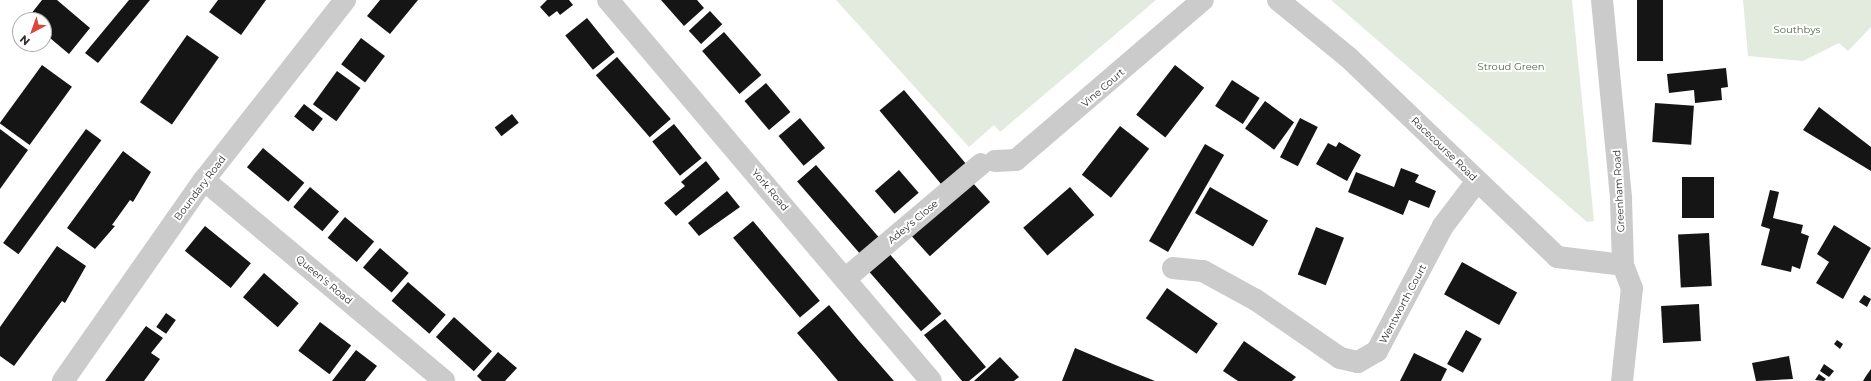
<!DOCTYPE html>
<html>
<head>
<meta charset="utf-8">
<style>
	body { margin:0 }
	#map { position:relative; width:1871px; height:381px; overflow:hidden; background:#fff; font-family:Montserrat,sans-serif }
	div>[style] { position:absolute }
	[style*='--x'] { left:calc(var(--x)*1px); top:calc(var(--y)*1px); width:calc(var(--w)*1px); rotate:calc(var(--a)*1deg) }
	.green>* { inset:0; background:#e2ebdd }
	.building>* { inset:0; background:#151515; transform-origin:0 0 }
	.minor>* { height:22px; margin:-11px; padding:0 11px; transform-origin:11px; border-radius:11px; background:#cbcbcb }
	span { translate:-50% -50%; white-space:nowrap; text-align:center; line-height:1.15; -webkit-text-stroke:4px #fff; paint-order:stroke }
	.park-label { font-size:10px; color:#4c673f }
	.street-label { font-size:10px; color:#2e2e2e }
	.north { position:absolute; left:12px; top:12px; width:40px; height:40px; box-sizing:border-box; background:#fff; border:1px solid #ababab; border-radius:50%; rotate:221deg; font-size:11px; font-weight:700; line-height:16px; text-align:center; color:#2e2e2e }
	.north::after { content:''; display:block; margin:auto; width:14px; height:18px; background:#d9483d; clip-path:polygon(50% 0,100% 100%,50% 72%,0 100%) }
</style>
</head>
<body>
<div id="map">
	<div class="green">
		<div style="clip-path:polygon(836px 0,1156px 0,1000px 132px,994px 125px,969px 147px)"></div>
		<div style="clip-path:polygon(1331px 0,1572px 0,1594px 221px,1587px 222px)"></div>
		<div style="clip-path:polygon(1743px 0,1871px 0,1871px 27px,1848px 51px,1839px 43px,1803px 61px,1748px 56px)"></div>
	</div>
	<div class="building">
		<div style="clip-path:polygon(42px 0,57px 0,90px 28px,69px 54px,44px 33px,44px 20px,27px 19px)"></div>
		<div style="clip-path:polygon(129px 0,150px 0,98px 63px,85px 53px)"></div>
		<div style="clip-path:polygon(218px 0,266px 0,241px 35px,209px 12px)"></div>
		<div style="clip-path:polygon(380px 0,418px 0,390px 34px,367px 16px)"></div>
		<div style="clip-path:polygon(547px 0,569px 0,573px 5px,560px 15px,557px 11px,549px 17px,540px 7px)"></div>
		<div style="clip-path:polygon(661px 0,697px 0,704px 8px,684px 26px)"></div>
		<div style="left:1637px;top:0;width:26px;height:61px"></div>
		<div style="left:710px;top:11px;width:18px;height:29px;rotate:47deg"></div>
		<div style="left:587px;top:18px;width:44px;height:28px;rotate:51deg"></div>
		<div style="left:724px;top:32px;width:57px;height:29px;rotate:49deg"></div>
		<div style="left:187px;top:35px;width:39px;height:82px;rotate:35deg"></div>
		<div style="left:361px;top:38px;width:30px;height:33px;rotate:37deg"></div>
		<div style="left:617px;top:57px;width:82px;height:28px;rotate:49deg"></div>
		<div style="left:42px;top:65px;width:37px;height:72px;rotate:36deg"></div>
		<div style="left:1175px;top:65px;width:37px;height:63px;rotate:38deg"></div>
		<div style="clip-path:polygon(1726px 68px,1728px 87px,1721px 88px,1722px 100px,1695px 103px,1694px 90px,1669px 93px,1667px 74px)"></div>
		<div style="left:337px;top:71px;width:29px;height:41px;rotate:36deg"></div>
		<div style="left:1232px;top:80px;width:33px;height:31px;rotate:33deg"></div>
		<div style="left:766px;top:83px;width:38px;height:28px;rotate:50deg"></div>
		<div style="left:904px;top:90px;width:98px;height:32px;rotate:50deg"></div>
		<div style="left:1265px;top:101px;width:36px;height:34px;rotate:36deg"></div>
		<div style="left:1655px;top:103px;width:39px;height:39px;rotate:4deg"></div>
		<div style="left:304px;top:104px;width:24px;height:16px;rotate:38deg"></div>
		<div style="clip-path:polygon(1819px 107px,1871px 147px,1871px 171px,1803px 130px)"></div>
		<div style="left:512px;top:114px;width:11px;height:22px;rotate:52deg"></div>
		<div style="left:800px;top:118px;width:39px;height:28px;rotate:50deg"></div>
		<div style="left:1300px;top:118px;width:20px;height:44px;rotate:27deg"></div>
		<div style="left:674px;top:124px;width:44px;height:28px;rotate:51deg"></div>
		<div style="left:1120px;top:126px;width:37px;height:62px;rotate:38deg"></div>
		<div style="clip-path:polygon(0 129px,28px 150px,0 189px)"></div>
		<div style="left:86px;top:129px;width:19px;height:141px;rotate:36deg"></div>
		<div style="clip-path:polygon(1339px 142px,1361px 155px,1347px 181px,1316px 164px,1328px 143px,1336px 147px)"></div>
		<div style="left:1205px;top:144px;width:22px;height:112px;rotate:30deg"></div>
		<div style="left:263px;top:148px;width:54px;height:25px;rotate:40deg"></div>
		<div style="clip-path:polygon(123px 151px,151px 172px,133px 202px,130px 200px,112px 225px,115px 226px,95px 249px,67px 228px)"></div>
		<div style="clip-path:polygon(706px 161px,720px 179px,676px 216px,664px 203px,685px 186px,681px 182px)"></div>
		<div style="left:816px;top:165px;width:101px;height:25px;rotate:49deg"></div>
		<div style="clip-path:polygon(1401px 168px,1419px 175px,1415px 182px,1436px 191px,1429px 208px,1409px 200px,1403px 215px,1348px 192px,1356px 172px,1394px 187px)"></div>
		<div style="left:899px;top:170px;width:30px;height:32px;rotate:49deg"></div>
		<div style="left:1714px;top:177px;width:41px;height:32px;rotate:90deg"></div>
		<div style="left:972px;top:182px;width:27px;height:81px;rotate:48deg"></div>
		<div style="left:310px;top:187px;width:38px;height:26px;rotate:40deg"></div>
		<div style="left:1070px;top:187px;width:37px;height:62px;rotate:49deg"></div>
		<div style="left:1210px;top:187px;width:67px;height:30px;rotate:30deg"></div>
		<div style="clip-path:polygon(1770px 190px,1779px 192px,1773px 218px,1803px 225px,1801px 233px,1809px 236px,1800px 269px,1792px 266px,1791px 272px,1761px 265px,1770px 229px,1761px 226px)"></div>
		<div style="clip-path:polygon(727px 191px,740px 207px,699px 236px,688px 223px)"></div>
		<div style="left:345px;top:217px;width:38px;height:27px;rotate:40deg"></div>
		<div style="left:753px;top:221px;width:104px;height:26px;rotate:50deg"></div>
		<div style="clip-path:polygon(1834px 225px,1871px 248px,1843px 299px,1816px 283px,1829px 262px,1817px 254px)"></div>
		<div style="left:205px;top:226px;width:59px;height:32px;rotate:39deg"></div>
		<div style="left:1316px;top:227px;width:30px;height:51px;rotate:21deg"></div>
		<div style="left:1709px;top:233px;width:53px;height:31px;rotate:87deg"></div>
		<div style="clip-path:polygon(57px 246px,86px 266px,65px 303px,62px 301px,14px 366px,0 356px,0 327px)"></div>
		<div style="left:380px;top:248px;width:38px;height:26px;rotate:41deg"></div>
		<div style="left:887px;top:251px;width:83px;height:27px;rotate:49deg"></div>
		<div style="left:1462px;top:262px;width:63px;height:37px;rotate:29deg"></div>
		<div style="left:264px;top:273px;width:46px;height:32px;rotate:41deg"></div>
		<div style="left:408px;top:282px;width:50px;height:25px;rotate:41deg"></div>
		<div style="left:1167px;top:288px;width:62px;height:37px;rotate:35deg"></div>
		<div style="clip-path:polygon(1864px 295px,1871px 299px,1867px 307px,1859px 302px)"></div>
		<div style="left:1699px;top:304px;width:37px;height:38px;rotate:87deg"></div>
		<div style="clip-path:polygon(829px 305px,859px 341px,894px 381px,838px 381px,817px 356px,797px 333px)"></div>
		<div style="left:166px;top:313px;width:12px;height:17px;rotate:35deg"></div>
		<div style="left:454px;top:317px;width:51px;height:27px;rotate:42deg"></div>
		<div style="clip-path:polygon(945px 319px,986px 367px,969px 381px,962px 381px,924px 335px)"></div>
		<div style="left:320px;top:322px;width:39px;height:36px;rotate:37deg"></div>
		<div style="clip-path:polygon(146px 326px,163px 338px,151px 353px,160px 359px,144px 381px,105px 381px)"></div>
		<div style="left:1466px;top:330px;width:18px;height:39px;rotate:29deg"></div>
		<div style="clip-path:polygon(1837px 340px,1843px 344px,1840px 349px,1834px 344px)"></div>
		<div style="clip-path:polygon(1244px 341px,1296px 377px,1292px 381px,1238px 381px,1223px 371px)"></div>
		<div style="clip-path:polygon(1075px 348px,1113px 364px,1155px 381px,1062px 381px)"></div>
		<div style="clip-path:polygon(356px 350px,377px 366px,365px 381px,332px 381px)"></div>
		<div style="clip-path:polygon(498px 352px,517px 368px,505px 381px,482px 381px,477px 376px)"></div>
		<div style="clip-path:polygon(1414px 353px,1447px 369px,1441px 381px,1400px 381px)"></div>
		<div style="clip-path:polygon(1789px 356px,1793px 379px,1756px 381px,1752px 363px)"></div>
		<div style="clip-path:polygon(1000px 357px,1019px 377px,1014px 381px,974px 381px)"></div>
		<div style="clip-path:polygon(1824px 364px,1834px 371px,1829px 377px,1820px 371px)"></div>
		<div style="clip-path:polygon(1871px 369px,1871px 381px,1863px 381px,1866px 376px)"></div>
		<div style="clip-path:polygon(1819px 374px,1826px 379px,1824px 381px,1815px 380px)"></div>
	</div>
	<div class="minor">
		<div style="--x:608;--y:0;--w:499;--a:49.7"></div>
		<div style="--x:1278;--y:0;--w:90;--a:39.2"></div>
		<div style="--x:1348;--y:57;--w:289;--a:43.7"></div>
		<div style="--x:1557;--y:257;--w:66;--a:6.9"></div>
		<div style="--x:1602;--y:0;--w:200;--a:84.5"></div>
		<div style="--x:1621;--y:199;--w:66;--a:88.3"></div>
		<div style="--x:1623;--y:265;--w:25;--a:69"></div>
		<div style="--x:1632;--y:288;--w:94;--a:96.1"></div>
		<div style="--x:995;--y:161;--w:21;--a:-3"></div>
		<div style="--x:1016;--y:160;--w:246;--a:-40.6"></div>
		<div style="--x:204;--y:180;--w:313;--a:39.9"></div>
		<div style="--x:1173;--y:268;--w:30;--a:6"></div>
		<div style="--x:1203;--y:271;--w:60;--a:28.7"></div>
		<div style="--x:1256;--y:300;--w:102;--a:34.6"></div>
		<div style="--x:1340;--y:358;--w:18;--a:13"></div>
		<div style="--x:1358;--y:362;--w:22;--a:-30"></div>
		<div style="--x:1377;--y:351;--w:141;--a:-62.2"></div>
		<div style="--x:1443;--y:226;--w:56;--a:-52.9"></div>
		<div style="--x:845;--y:279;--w:178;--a:-40.2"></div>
		<div style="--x:63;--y:381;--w:246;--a:-55"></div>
		<div style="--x:204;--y:180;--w:229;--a:-51.9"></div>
	</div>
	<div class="park-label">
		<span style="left:1797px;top:30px">Southbys</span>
		<span style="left:1511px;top:67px">Stroud Green</span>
	</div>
	<div class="street-label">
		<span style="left:1103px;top:88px;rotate:-41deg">Vine Court</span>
		<span style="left:1444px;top:149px;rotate:44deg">Racecourse Road</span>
		<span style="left:200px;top:188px;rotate:-53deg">Boundary Road</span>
		<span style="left:770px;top:190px;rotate:50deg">York Road</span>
		<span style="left:1619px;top:191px;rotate:-93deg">Greenham Road</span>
		<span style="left:913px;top:222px;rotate:-40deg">Adey's Close</span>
		<span style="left:324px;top:280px;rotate:40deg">Queen's Road</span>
		<span style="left:1403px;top:304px;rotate:-62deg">Wentworth Court</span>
	</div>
	<div class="north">N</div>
</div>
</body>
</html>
